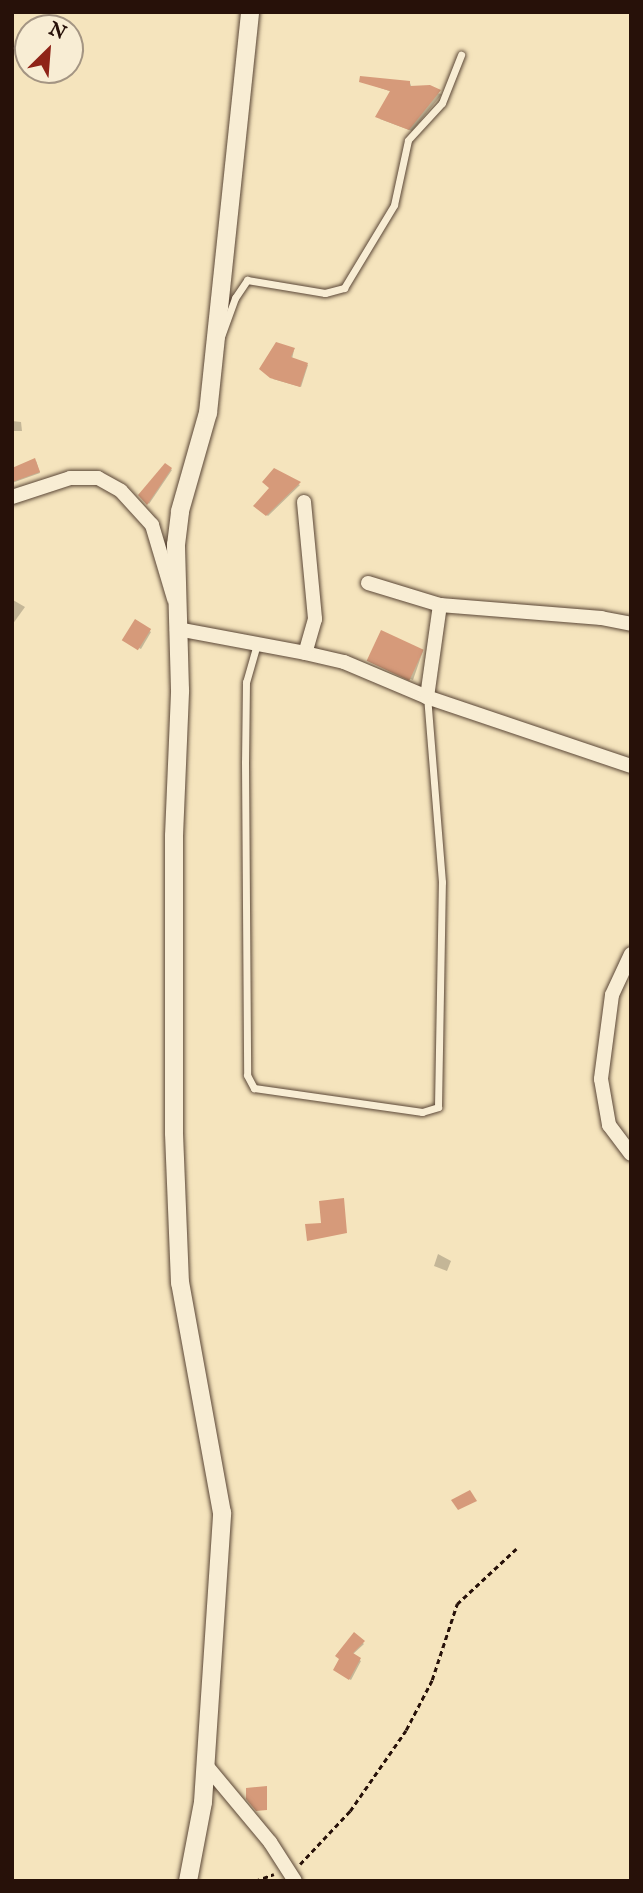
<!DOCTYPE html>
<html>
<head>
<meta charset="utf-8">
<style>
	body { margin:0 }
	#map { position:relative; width:643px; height:1893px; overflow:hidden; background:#f5e4bd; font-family:"IM FELL English",serif }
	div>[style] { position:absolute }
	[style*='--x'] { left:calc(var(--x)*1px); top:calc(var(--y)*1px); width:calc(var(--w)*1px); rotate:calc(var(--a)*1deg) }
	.shadow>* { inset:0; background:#0003 }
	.building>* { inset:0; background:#d69a7a; transform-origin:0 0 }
	.path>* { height:2.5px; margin-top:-1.25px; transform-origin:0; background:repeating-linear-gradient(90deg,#271109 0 5px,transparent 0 8.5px) }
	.roads { filter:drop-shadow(0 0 2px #5a4636) drop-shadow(0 0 2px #5a4636) }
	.service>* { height:7px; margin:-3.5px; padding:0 3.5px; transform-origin:3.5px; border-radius:3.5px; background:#f8edd4 }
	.minor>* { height:14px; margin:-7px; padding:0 7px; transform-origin:7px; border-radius:7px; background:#f8edd4 }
	.tertiary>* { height:18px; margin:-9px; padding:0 9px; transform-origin:9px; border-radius:9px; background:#f8edd4 }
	span { translate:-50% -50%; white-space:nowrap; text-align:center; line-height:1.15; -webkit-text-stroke:5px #f8edd4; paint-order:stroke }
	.frame { position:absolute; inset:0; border:14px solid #271109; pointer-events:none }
	.north { position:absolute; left:14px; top:14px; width:70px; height:70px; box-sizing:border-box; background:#f8edd4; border:2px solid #a49583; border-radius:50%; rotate:25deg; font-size:19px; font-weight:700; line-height:28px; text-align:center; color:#271109 }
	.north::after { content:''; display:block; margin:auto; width:24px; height:32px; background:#8f2418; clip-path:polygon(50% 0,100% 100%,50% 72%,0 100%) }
</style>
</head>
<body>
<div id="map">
	<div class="shadow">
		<div style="clip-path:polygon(361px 81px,410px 83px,412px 88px,442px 94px,412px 131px,380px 119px,392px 92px)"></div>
		<div style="clip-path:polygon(294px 350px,292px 359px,308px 365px,301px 387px,273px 379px)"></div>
		<div style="clip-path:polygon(12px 421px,21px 422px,22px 431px,12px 431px)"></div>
		<div style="clip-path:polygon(36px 461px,40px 473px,12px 483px,12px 470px)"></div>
		<div style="clip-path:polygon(165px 465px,172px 470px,149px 504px,140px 495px)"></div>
		<div style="clip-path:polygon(274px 470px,300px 485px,268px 516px,256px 506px,272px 488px)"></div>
		<div style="clip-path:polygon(13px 600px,25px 607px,12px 625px,12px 601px)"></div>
		<div style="clip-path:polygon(135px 621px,151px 632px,141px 649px,124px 641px)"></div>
		<div style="clip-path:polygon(423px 651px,413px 680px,370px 662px)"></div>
		<div style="clip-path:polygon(438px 1254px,451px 1261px,447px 1271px,434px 1266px)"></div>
		<div style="clip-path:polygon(354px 1635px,364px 1644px,352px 1655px,361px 1661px,351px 1680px,335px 1670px)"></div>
	</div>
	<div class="building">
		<div style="clip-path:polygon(360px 76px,410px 81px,410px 86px,430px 85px,441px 90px,409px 130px,375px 117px,390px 91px,359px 82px)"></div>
		<div style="clip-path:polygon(276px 342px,295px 348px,291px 357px,308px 363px,300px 387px,270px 378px,259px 369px)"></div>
		<div style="clip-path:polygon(35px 458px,40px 472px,12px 482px,12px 468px)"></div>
		<div style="clip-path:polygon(165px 463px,172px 468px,147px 505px,138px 495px)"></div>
		<div style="clip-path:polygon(274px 468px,301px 482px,266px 516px,253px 506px,269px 488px,262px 482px)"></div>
		<div style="left:135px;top:619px;width:19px;height:25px;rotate:32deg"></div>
		<div style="left:381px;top:630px;width:47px;height:34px;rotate:25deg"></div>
		<div style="clip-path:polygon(344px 1198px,347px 1233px,307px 1241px,305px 1224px,321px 1223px,319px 1201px)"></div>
		<div style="clip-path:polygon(470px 1490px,477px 1501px,458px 1510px,451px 1500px)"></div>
		<div style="clip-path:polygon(354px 1632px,365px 1641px,353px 1653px,361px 1658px,349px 1680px,333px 1670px,339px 1659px,335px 1656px)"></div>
		<div style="clip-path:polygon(267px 1786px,267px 1810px,256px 1811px,246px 1799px,246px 1788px)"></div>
	</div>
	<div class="path">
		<div style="--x:300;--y:1864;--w:73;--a:-46.7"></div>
		<div style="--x:350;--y:1811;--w:98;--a:-55.3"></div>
		<div style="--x:406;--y:1730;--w:56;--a:-62.5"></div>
		<div style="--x:432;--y:1680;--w:80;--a:-71.8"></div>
		<div style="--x:457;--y:1604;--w:81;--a:-43"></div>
		<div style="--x:255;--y:1881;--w:20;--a:-20"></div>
	</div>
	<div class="roads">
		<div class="service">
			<div style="--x:219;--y:342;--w:47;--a:-70"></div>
			<div style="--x:235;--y:298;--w:22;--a:-56"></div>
			<div style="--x:247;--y:280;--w:79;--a:9.5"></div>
			<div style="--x:325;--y:293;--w:20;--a:-15"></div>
			<div style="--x:344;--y:288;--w:97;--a:-58.9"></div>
			<div style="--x:394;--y:205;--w:66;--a:-77.8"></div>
			<div style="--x:408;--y:140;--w:50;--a:-47.4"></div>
			<div style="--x:442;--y:103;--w:52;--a:-68.4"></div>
			<div style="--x:257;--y:644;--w:40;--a:106"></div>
			<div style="--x:246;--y:682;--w:80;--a:90.7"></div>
			<div style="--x:245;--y:762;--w:313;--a:89.6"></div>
			<div style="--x:247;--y:1075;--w:15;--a:62"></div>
			<div style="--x:254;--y:1088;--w:170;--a:8.1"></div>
			<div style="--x:422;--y:1112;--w:17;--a:-17"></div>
			<div style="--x:438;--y:1107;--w:225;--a:-89"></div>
			<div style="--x:442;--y:882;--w:186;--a:-94.6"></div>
		</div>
		<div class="minor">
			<div style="--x:12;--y:497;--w:61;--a:-18.1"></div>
			<div style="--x:70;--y:478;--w:28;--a:0"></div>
			<div style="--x:98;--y:478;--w:26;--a:29"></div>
			<div style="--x:121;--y:491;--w:46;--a:47.6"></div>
			<div style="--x:152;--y:525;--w:77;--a:73.4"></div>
			<div style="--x:304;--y:502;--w:118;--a:84.6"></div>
			<div style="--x:315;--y:619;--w:35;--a:106"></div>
			<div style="--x:305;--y:653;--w:40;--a:13"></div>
			<div style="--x:344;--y:662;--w:90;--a:22.9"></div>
			<div style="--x:427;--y:697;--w:215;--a:18.7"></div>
			<div style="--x:368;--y:583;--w:75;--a:17"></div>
			<div style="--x:440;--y:605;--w:162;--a:4.6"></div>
			<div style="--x:601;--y:618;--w:31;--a:11"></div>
			<div style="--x:177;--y:629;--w:130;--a:10.6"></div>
			<div style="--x:427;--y:697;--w:93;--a:-82"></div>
			<div style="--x:631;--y:954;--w:45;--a:114.9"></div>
			<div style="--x:612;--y:995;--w:85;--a:97.5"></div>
			<div style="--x:601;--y:1079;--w:47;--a:80.1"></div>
			<div style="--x:609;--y:1125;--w:36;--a:53"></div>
			<div style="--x:205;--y:1764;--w:102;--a:50.2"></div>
			<div style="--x:270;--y:1842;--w:46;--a:57.3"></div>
		</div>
		<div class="tertiary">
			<div style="--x:188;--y:1881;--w:80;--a:-79.2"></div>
			<div style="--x:203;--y:1802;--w:290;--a:-86.2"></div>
			<div style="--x:222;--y:1513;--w:234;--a:-100.3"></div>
			<div style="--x:180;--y:1283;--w:150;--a:-92.3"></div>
			<div style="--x:174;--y:1133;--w:297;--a:-90"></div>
			<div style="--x:174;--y:836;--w:146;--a:-87.6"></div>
			<div style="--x:180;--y:690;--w:145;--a:-91.6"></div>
			<div style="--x:176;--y:545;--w:34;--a:-83"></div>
			<div style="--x:180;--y:511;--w:102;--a:-74.1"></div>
			<div style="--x:208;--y:413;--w:403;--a:-84"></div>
		</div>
	</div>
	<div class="frame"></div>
	<div class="north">N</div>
</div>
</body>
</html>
